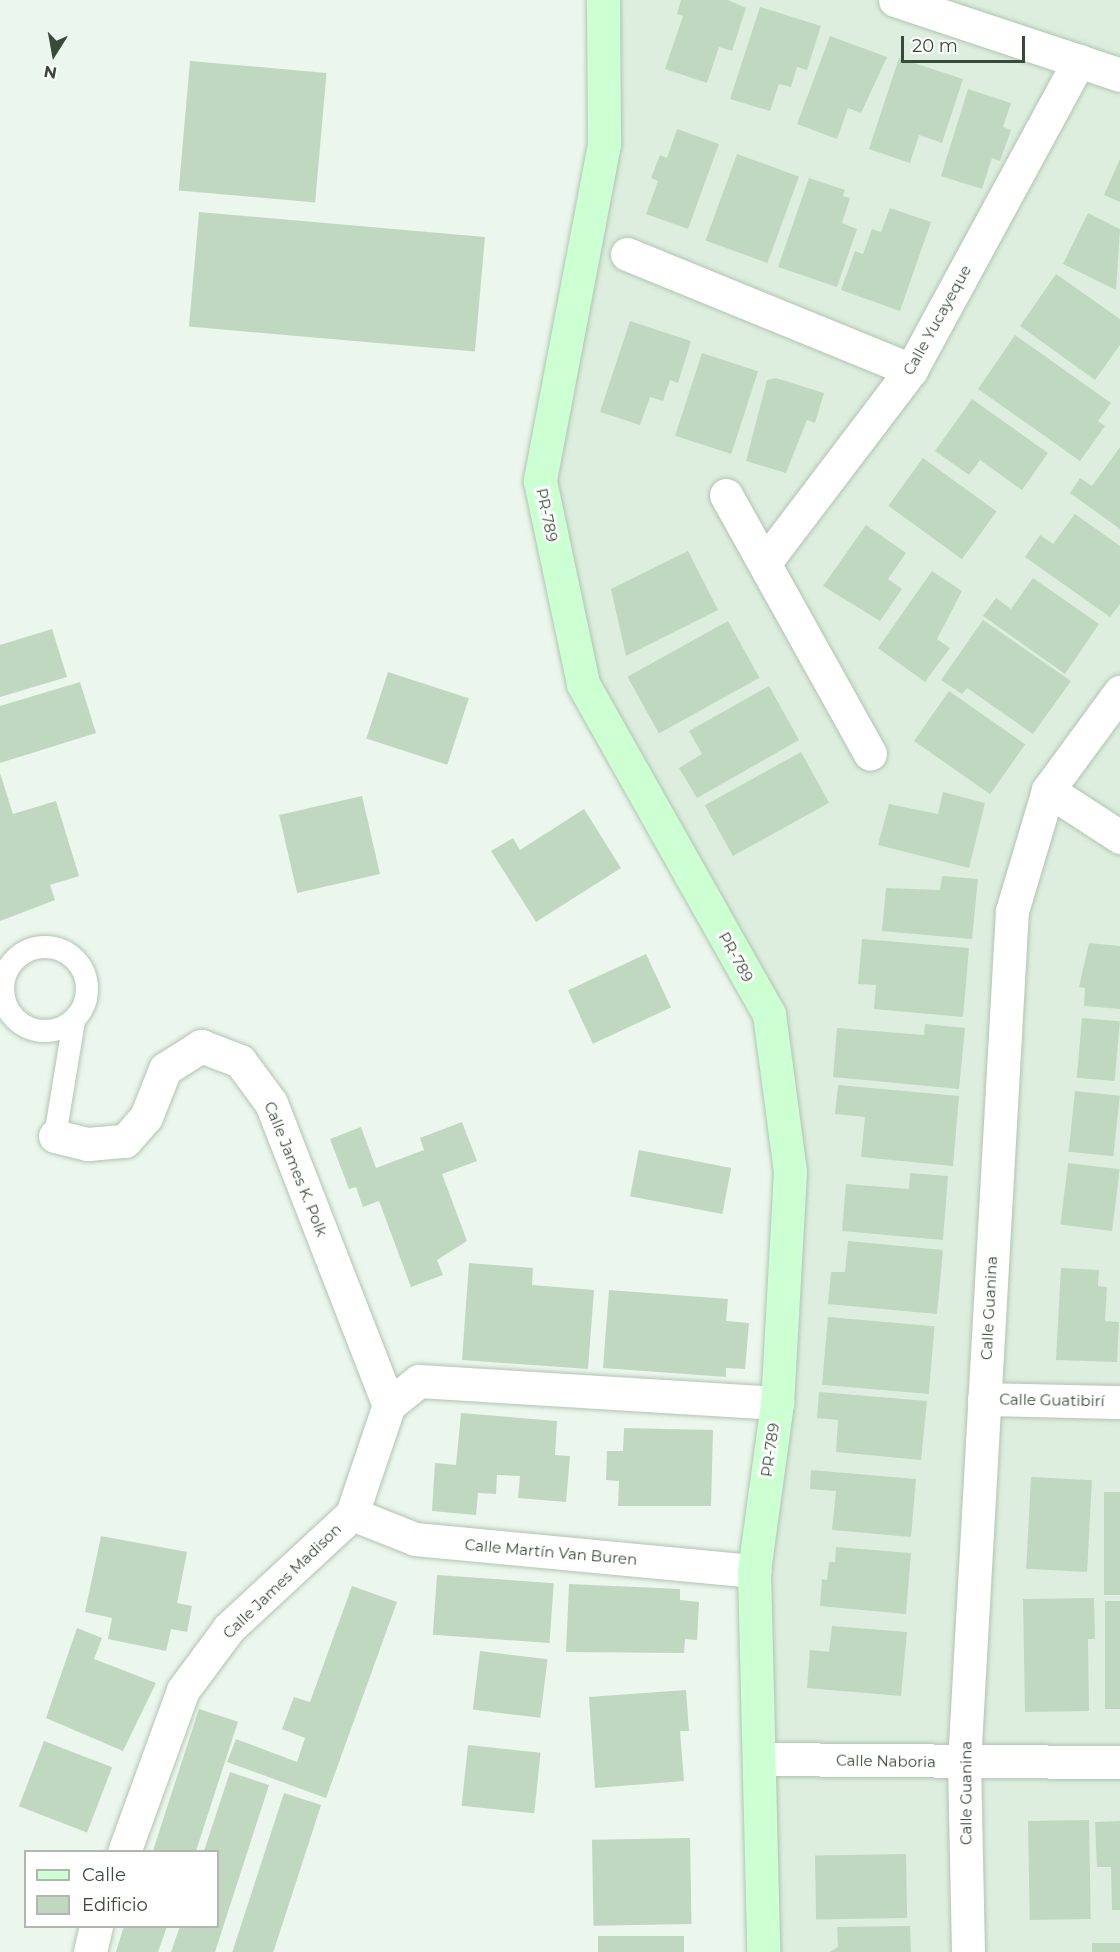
<!DOCTYPE html>
<html>
<head>
<meta charset="utf-8">
<style>
	body { margin:0 }
	#map { position:relative; width:1120px; height:1952px; overflow:hidden; background:#ebf6ec; font-family:Montserrat,sans-serif }
	div>[style] { position:absolute }
	[style*='--x'] { left:calc(var(--x)*1px); top:calc(var(--y)*1px); width:calc(var(--w)*1px); rotate:calc(var(--a)*1deg) }
	.residential>* { inset:0; background:#ddeede }
	.building>* { inset:0; background:#c0d8c0; transform-origin:0 0 }
	.roads { filter:drop-shadow(0 0 2px #b0c5b0) drop-shadow(0 0 2px #b0c5b0) }
	.lane>* { height:22px; margin:-11px; padding:0 11px; transform-origin:11px; border-radius:11px; background:#fff }
	.lane>.ring { margin:-11px; padding:0; box-sizing:content-box; background:none; border:22px solid #fff; border-radius:50% }
	.street>* { height:33px; margin:-16.5px; padding:0 16.5px; transform-origin:16.5px; border-radius:16.5px; background:#fff }
	.secondary>* { height:33px; margin:-16.5px; padding:0 16.5px; transform-origin:16.5px; border-radius:16.5px; background:#ccffd2 }
	span { translate:-50% -50%; white-space:nowrap; text-align:center; line-height:1.15; -webkit-text-stroke:5px #fff; paint-order:stroke }
	.street-label { font-size:15px; color:#384b38 }
	.legend { position:absolute; left:24px; top:1850px; width:195px; height:78px; box-sizing:border-box; background:#fff; border:2px solid #afb7af; margin:0; padding:8px 10px; list-style:none; font-size:18px; color:#384b38 }
	.legend li { display:flex; align-items:center; gap:12px; height:30px }
	.legend b { width:30px; border:2px solid #afb7af }
	.north { position:absolute; left:24px; top:24px; width:60px; height:60px; -webkit-text-stroke:4px #fff; paint-order:stroke; rotate:191deg; font-size:16px; font-weight:700; line-height:24px; text-align:center; color:#384b38 }
	.north::after { content:''; display:block; margin:auto; width:21px; height:27px; background:#384b38; clip-path:polygon(50% 0,100% 100%,50% 72%,0 100%) }
	.scale { position:absolute; left:901px; top:36px; width:124px; height:27px; box-sizing:border-box; border:3px solid #384b38; border-top:0; padding-left:8px; font-size:18px; line-height:21px; white-space:nowrap; color:#384b38; -webkit-text-stroke:4px #fff; paint-order:stroke }
</style>
</head>
<body>
<div id="map">
	<div class="residential">
		<div style="clip-path:polygon(619px 0,1120px 0,1120px 1952px,749px 1952px,791px 1178px,769px 1021px,596px 714px,544px 460px,620px 18px)"></div>
	</div>
	<div class="building">
		<div style="clip-path:polygon(681px 0,728px 0,746px 8px,732px 51px,719px 47px,707px 83px,665px 69px,683px 16px,677px 14px)"></div>
		<div style="clip-path:polygon(760px 7px,821px 26px,807px 70px,797px 67px,791px 87px,779px 84px,770px 111px,730px 99px)"></div>
		<div style="clip-path:polygon(830px 36px,887px 57px,861px 113px,848px 108px,837px 139px,797px 124px)"></div>
		<div style="clip-path:polygon(899px 58px,963px 79px,942px 143px,919px 135px,910px 163px,869px 149px)"></div>
		<div style="left:190px;top:61px;width:137px;height:130px;rotate:5deg"></div>
		<div style="clip-path:polygon(968px 89px,1011px 103px,1003px 127px,1011px 130px,1000px 161px,992px 158px,982px 189px,941px 176px)"></div>
		<div style="clip-path:polygon(677px 129px,719px 144px,688px 229px,646px 214px,658px 181px,651px 178px,660px 155px,667px 158px)"></div>
		<div style="left:737px;top:154px;width:66px;height:92px;rotate:20deg"></div>
		<div style="clip-path:polygon(1120px 159px,1120px 202px,1104px 195px)"></div>
		<div style="clip-path:polygon(809px 178px,845px 190px,843px 196px,850px 198px,842px 223px,857px 229px,837px 287px,778px 267px)"></div>
		<div style="clip-path:polygon(890px 208px,931px 222px,900px 311px,841px 290px,855px 251px,863px 254px,872px 229px,881px 232px)"></div>
		<div style="left:199px;top:212px;width:287px;height:115px;rotate:5deg"></div>
		<div style="clip-path:polygon(1088px 213px,1120px 229px,1116px 290px,1063px 264px)"></div>
		<div style="clip-path:polygon(1056px 274px,1120px 319px,1120px 345px,1095px 380px,1020px 326px)"></div>
		<div style="clip-path:polygon(630px 321px,691px 341px,678px 383px,670px 380px,663px 401px,650px 397px,640px 425px,600px 412px)"></div>
		<div style="clip-path:polygon(1015px 335px,1111px 403px,1098px 421px,1105px 426px,1080px 461px,978px 389px)"></div>
		<div style="left:702px;top:353px;width:59px;height:87px;rotate:18deg"></div>
		<div style="clip-path:polygon(776px 378px,824px 393px,815px 423px,807px 420px,786px 473px,746px 461px,767px 380px)"></div>
		<div style="clip-path:polygon(972px 399px,1048px 453px,1022px 490px,980px 460px,969px 475px,935px 451px)"></div>
		<div style="clip-path:polygon(1120px 447px,1120px 529px,1070px 493px,1080px 478px,1092px 486px)"></div>
		<div style="left:923px;top:458px;width:91px;height:59px;rotate:36deg"></div>
		<div style="clip-path:polygon(1075px 514px,1120px 546px,1120px 604px,1110px 617px,1025px 557px,1040px 535px,1053px 544px)"></div>
		<div style="clip-path:polygon(866px 525px,906px 553px,888px 579px,902px 589px,880px 621px,823px 586px)"></div>
		<div style="clip-path:polygon(688px 551px,718px 610px,626px 656px,611px 589px)"></div>
		<div style="clip-path:polygon(932px 571px,962px 591px,937px 639px,950px 648px,925px 682px,878px 648px)"></div>
		<div style="clip-path:polygon(1033px 578px,1099px 624px,1065px 674px,983px 616px,996px 598px,1011px 609px)"></div>
		<div style="clip-path:polygon(983px 620px,1071px 681px,1033px 734px,967px 688px,962px 694px,941px 680px)"></div>
		<div style="left:728px;top:621px;width:65px;height:115px;rotate:61deg"></div>
		<div style="clip-path:polygon(52px 629px,67px 677px,0 697px,0 645px)"></div>
		<div style="left:388px;top:672px;width:85px;height:70px;rotate:18deg"></div>
		<div style="clip-path:polygon(80px 682px,96px 733px,0 763px,0 706px)"></div>
		<div style="clip-path:polygon(769px 686px,799px 740px,697px 798px,679px 768px,702px 754px,689px 731px)"></div>
		<div style="left:949px;top:691px;width:93px;height:61px;rotate:35deg"></div>
		<div style="left:801px;top:752px;width:58px;height:110px;rotate:61deg"></div>
		<div style="clip-path:polygon(0 773px,13px 814px,56px 801px,79px 876px,50px 885px,55px 900px,0 921px)"></div>
		<div style="clip-path:polygon(943px 792px,985px 803px,969px 868px,878px 845px,889px 804px,938px 814px)"></div>
		<div style="left:362px;top:796px;width:80px;height:85px;rotate:77deg"></div>
		<div style="clip-path:polygon(584px 809px,621px 868px,536px 922px,491px 851px,513px 838px,520px 850px)"></div>
		<div style="clip-path:polygon(942px 876px,978px 879px,972px 939px,882px 931px,886px 888px,940px 890px)"></div>
		<div style="clip-path:polygon(862px 939px,969px 948px,963px 1017px,874px 1009px,876px 985px,858px 984px)"></div>
		<div style="clip-path:polygon(1089px 943px,1120px 946px,1120px 1009px,1084px 1006px,1085px 988px,1079px 987px)"></div>
		<div style="left:646px;top:954px;width:59px;height:86px;rotate:65deg"></div>
		<div style="left:1082px;top:1018px;width:38px;height:60px;rotate:5deg"></div>
		<div style="clip-path:polygon(925px 1024px,965px 1028px,959px 1089px,833px 1077px,837px 1028px,924px 1035px)"></div>
		<div style="clip-path:polygon(838px 1085px,959px 1096px,953px 1166px,861px 1157px,865px 1117px,835px 1114px)"></div>
		<div style="left:1075px;top:1091px;width:45px;height:61px;rotate:6deg"></div>
		<div style="clip-path:polygon(462px 1122px,477px 1161px,442px 1174px,467px 1241px,437px 1260px,443px 1275px,411px 1287px,379px 1201px,363px 1207px,356px 1187px,349px 1189px,330px 1139px,361px 1127px,376px 1168px,424px 1150px,420px 1138px)"></div>
		<div style="left:639px;top:1150px;width:94px;height:47px;rotate:11deg"></div>
		<div style="left:1068px;top:1163px;width:52px;height:62px;rotate:7deg"></div>
		<div style="clip-path:polygon(910px 1173px,948px 1176px,943px 1240px,842px 1231px,846px 1184px,909px 1189px)"></div>
		<div style="clip-path:polygon(848px 1241px,943px 1250px,937px 1314px,828px 1304px,831px 1272px,845px 1272px)"></div>
		<div style="clip-path:polygon(469px 1263px,533px 1268px,532px 1285px,594px 1290px,588px 1369px,462px 1360px)"></div>
		<div style="clip-path:polygon(1061px 1268px,1099px 1270px,1098px 1286px,1107px 1287px,1105px 1321px,1119px 1322px,1117px 1362px,1056px 1360px)"></div>
		<div style="clip-path:polygon(609px 1290px,728px 1299px,726px 1321px,749px 1323px,745px 1369px,726px 1368px,726px 1377px,603px 1368px)"></div>
		<div style="left:828px;top:1317px;width:107px;height:68px;rotate:5deg"></div>
		<div style="clip-path:polygon(819px 1392px,927px 1401px,921px 1460px,836px 1452px,838px 1420px,817px 1418px)"></div>
		<div style="clip-path:polygon(461px 1413px,557px 1421px,555px 1455px,570px 1456px,566px 1502px,518px 1498px,520px 1476px,497px 1475px,496px 1494px,478px 1493px,476px 1515px,432px 1511px,435px 1463px,456px 1465px)"></div>
		<div style="clip-path:polygon(624px 1428px,713px 1430px,711px 1506px,618px 1506px,619px 1481px,606px 1480px,607px 1451px,623px 1451px)"></div>
		<div style="clip-path:polygon(811px 1470px,916px 1479px,911px 1537px,832px 1530px,836px 1491px,810px 1489px)"></div>
		<div style="left:1031px;top:1477px;width:61px;height:92px;rotate:3deg"></div>
		<div style="left:1104px;top:1492px;width:16px;height:103px"></div>
		<div style="clip-path:polygon(101px 1536px,187px 1552px,177px 1603px,192px 1606px,187px 1632px,171px 1629px,166px 1651px,108px 1639px,112px 1618px,85px 1612px)"></div>
		<div style="clip-path:polygon(836px 1547px,911px 1553px,906px 1614px,820px 1606px,822px 1579px,827px 1580px,829px 1562px,835px 1562px)"></div>
		<div style="left:437px;top:1575px;width:117px;height:60px;rotate:4deg"></div>
		<div style="clip-path:polygon(569px 1584px,680px 1589px,680px 1600px,699px 1602px,697px 1640px,685px 1639px,684px 1653px,566px 1652px)"></div>
		<div style="clip-path:polygon(352px 1586px,397px 1602px,326px 1798px,227px 1762px,236px 1739px,297px 1762px,305px 1738px,282px 1729px,294px 1697px,310px 1702px)"></div>
		<div style="clip-path:polygon(1094px 1598px,1095px 1639px,1088px 1639px,1089px 1711px,1025px 1712px,1023px 1599px)"></div>
		<div style="left:1105px;top:1601px;width:15px;height:108px"></div>
		<div style="clip-path:polygon(832px 1626px,907px 1632px,901px 1696px,807px 1688px,810px 1650px,829px 1652px)"></div>
		<div style="clip-path:polygon(77px 1628px,102px 1638px,94px 1659px,156px 1683px,123px 1751px,46px 1718px)"></div>
		<div style="left:480px;top:1651px;width:68px;height:59px;rotate:7deg"></div>
		<div style="clip-path:polygon(686px 1690px,689px 1731px,680px 1731px,684px 1781px,595px 1788px,589px 1697px)"></div>
		<div style="left:199px;top:1709px;width:41px;height:150px;rotate:18deg"></div>
		<div style="left:44px;top:1741px;width:73px;height:70px;rotate:21deg"></div>
		<div style="left:468px;top:1745px;width:73px;height:61px;rotate:6deg"></div>
		<div style="clip-path:polygon(230px 1772px,269px 1785px,215px 1952px,171px 1952px,180px 1926px,218px 1926px,218px 1851px,204px 1851px)"></div>
		<div style="left:284px;top:1793px;width:39px;height:168px;rotate:18deg"></div>
		<div style="left:1089px;top:1820px;width:99px;height:61px;rotate:89deg"></div>
		<div style="clip-path:polygon(1120px 1821px,1120px 1910px,1112px 1910px,1111px 1867px,1097px 1867px,1095px 1822px)"></div>
		<div style="left:690px;top:1838px;width:86px;height:98px;rotate:89deg"></div>
		<div style="left:906px;top:1854px;width:64px;height:91px;rotate:89deg"></div>
		<div style="clip-path:polygon(124px 1926px,167px 1926px,158px 1952px,116px 1952px)"></div>
		<div style="clip-path:polygon(910px 1926px,911px 1952px,830px 1952px,838px 1947px,837px 1927px)"></div>
		<div style="left:684px;top:1936px;width:16px;height:86px;rotate:90deg"></div>
		<div style="left:1120px;top:1943px;width:9px;height:28px;rotate:90deg"></div>
	</div>
	<div class="roads">
		<div class="lane">
			<div class="ring" style="left:3px;top:947px;width:62px;height:62px"></div>
			<div style="--x:55;--y:1136;--w:117;--a:-80.6"></div>
		</div>
		<div class="street">
			<div style="--x:895;--y:0;--w:237;--a:18.4"></div>
			<div style="--x:627;--y:254;--w:307;--a:22.2"></div>
			<div style="--x:726;--y:495;--w:296;--a:60.9"></div>
			<div style="--x:766;--y:561;--w:240;--a:-52.8"></div>
			<div style="--x:911;--y:370;--w:352;--a:-61.5"></div>
			<div style="--x:1048;--y:790;--w:86;--a:33.1"></div>
			<div style="--x:55;--y:1136;--w:34;--a:14"></div>
			<div style="--x:88;--y:1144;--w:37;--a:-5"></div>
			<div style="--x:125;--y:1141;--w:32;--a:-49"></div>
			<div style="--x:146;--y:1117;--w:52;--a:-68.4"></div>
			<div style="--x:165;--y:1069;--w:43;--a:-32.6"></div>
			<div style="--x:201;--y:1046;--w:42;--a:21"></div>
			<div style="--x:240;--y:1061;--w:52;--a:53.6"></div>
			<div style="--x:271;--y:1103;--w:324;--a:68.7"></div>
			<div style="--x:984;--y:1399;--w:136;--a:1.3"></div>
			<div style="--x:352;--y:1514;--w:68;--a:21.6"></div>
			<div style="--x:415;--y:1539;--w:341;--a:5.4"></div>
			<div style="--x:761;--y:1759;--w:359;--a:0.5"></div>
			<div style="--x:124;--y:1852;--w:172;--a:-70"></div>
			<div style="--x:183;--y:1690;--w:77;--a:-53.4"></div>
			<div style="--x:229;--y:1628;--w:168;--a:-42.8"></div>
			<div style="--x:352;--y:1514;--w:115;--a:-71.3"></div>
			<div style="--x:389;--y:1405;--w:38;--a:-39"></div>
			<div style="--x:419;--y:1381;--w:359;--a:3.5"></div>
			<div style="--x:90;--y:1952;--w:27;--a:-77"></div>
			<div style="--x:968;--y:1952;--w:189;--a:-91.2"></div>
			<div style="--x:964;--y:1763;--w:853;--a:-86.78"></div>
			<div style="--x:1012;--y:911;--w:126;--a:-73.4"></div>
			<div style="--x:1048;--y:790;--w:122;--a:-53.7"></div>
		</div>
		<div class="secondary">
			<div style="--x:603;--y:0;--w:144;--a:89.6"></div>
			<div style="--x:604;--y:144;--w:343;--a:100.8"></div>
			<div style="--x:540;--y:481;--w:208;--a:78"></div>
			<div style="--x:583;--y:684;--w:379;--a:60.6"></div>
			<div style="--x:769;--y:1014;--w:159;--a:82.4"></div>
			<div style="--x:790;--y:1172;--w:231;--a:93.2"></div>
			<div style="--x:777;--y:1403;--w:170;--a:97.8"></div>
			<div style="--x:754;--y:1571;--w:381;--a:88.6"></div>
		</div>
	</div>
	<div class="street-label">
		<span style="left:937px;top:320px;rotate:-61deg">Calle Yucayeque</span>
		<span style="left:547px;top:515px;rotate:78deg">PR-789</span>
		<span style="left:736px;top:957px;rotate:61deg">PR-789</span>
		<span style="left:296px;top:1169px;rotate:68deg">Calle James K. Polk</span>
		<span style="left:989px;top:1308px;rotate:-87deg">Calle Guanina</span>
		<span style="left:1052px;top:1400px;rotate:1deg">Calle Guatibirí</span>
		<span style="left:770px;top:1450px;rotate:-82deg">PR-789</span>
		<span style="left:551px;top:1552px;rotate:5deg">Calle Martín Van Buren</span>
		<span style="left:282px;top:1581px;rotate:-44deg">Calle James Madison</span>
		<span style="left:886px;top:1761px;rotate:1deg">Calle Naboria</span>
		<span style="left:966px;top:1793px;rotate:-90deg">Calle Guanina</span>
	</div>
	<ul class="legend">
	<li><b style="height:8px;background:#ccffd2"></b>Calle</li>
	<li><b style="height:16px;background:#c0d8c0"></b>Edificio</li>
	</ul>
	<div class="north">N</div>
	<div class="scale">20 m</div>
</div>
</body>
</html>
